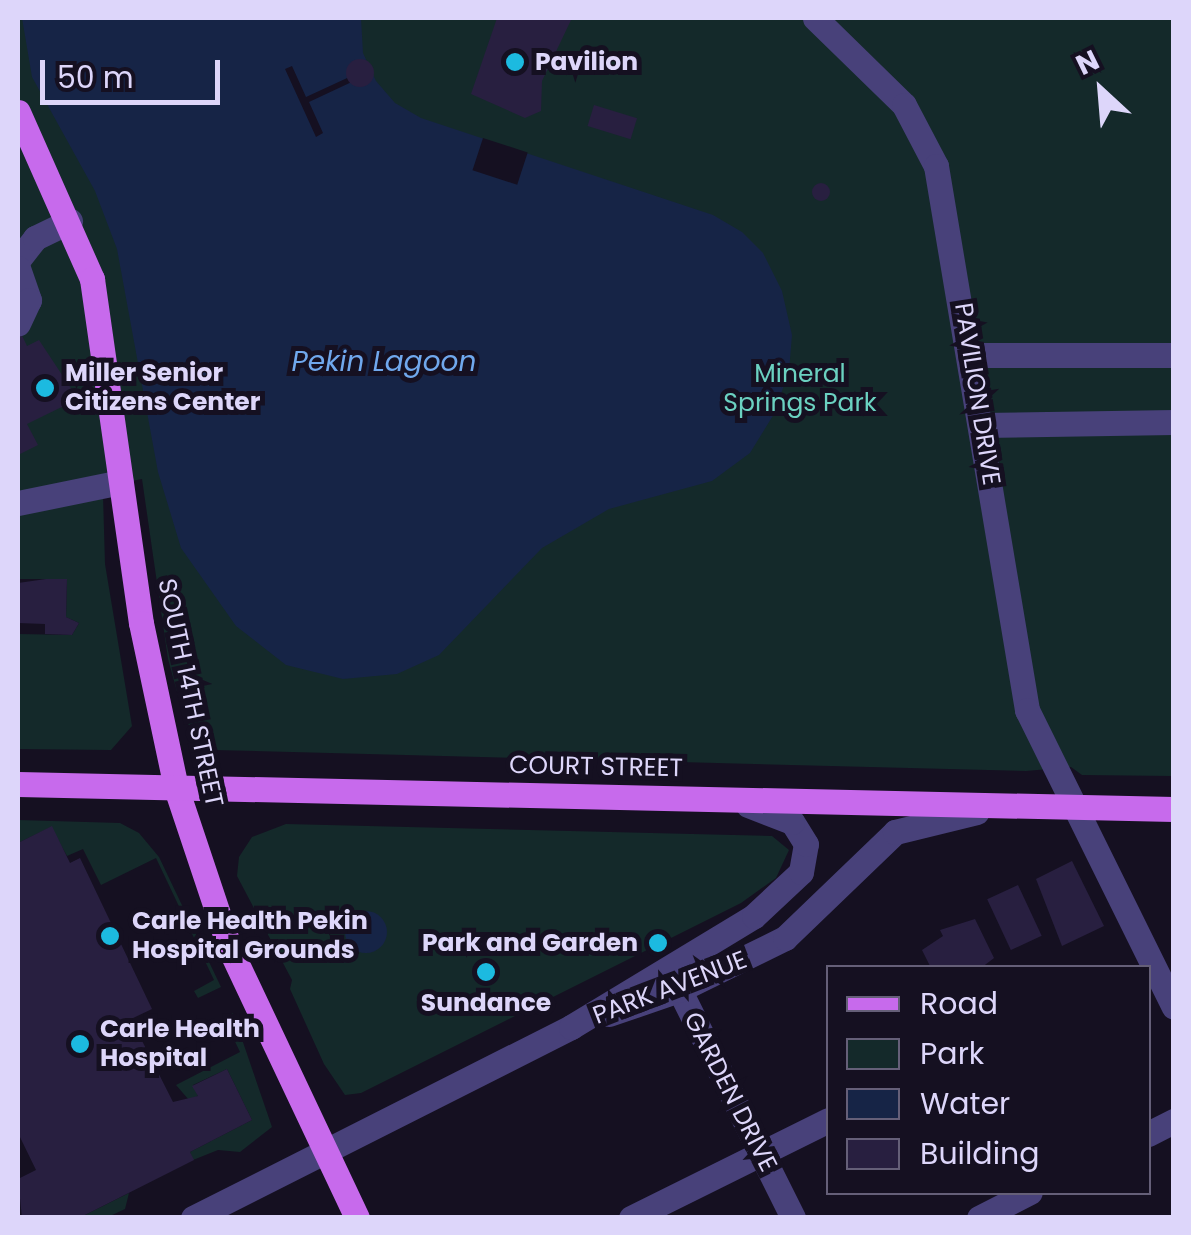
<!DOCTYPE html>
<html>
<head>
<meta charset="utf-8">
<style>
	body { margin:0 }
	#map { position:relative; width:1191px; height:1235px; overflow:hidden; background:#151021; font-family:Poppins,sans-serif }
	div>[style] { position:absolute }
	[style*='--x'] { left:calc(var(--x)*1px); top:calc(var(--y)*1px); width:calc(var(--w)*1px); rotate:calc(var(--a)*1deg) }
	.green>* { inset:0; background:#14292a }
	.water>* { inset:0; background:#162446 }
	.round { border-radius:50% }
	.pier>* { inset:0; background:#151021; transform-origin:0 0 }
	.building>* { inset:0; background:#281f40; transform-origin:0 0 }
	.minor>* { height:25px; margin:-12.5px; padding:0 12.5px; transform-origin:12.5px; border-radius:12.5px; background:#48417a }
	.major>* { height:25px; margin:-12.5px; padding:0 12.5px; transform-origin:12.5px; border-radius:12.5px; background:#c76aec }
	.dots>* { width:28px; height:28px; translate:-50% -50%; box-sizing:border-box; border:5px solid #151021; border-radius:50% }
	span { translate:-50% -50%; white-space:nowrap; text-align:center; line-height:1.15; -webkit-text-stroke:10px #151021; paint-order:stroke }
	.poi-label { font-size:25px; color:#ddd6fa; font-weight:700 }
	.left { translate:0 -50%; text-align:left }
	.right { translate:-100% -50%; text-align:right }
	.park-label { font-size:25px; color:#6bd1c1 }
	.street-label { font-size:25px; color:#ddd6fa }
	.water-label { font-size:28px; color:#70a8ed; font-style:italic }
	.frame { position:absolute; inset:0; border:20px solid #ddd6fa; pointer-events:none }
	.legend { position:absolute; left:826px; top:965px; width:325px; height:230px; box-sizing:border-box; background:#151021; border:2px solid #655f78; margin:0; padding:12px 18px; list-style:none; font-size:30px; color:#ddd6fa }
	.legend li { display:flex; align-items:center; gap:20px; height:50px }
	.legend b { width:50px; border:2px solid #655f78 }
	.north { position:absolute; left:1051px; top:40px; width:100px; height:100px; -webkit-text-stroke:8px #151021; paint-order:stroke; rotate:334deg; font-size:28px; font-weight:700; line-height:40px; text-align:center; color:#ddd6fa }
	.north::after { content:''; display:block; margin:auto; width:35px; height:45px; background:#ddd6fa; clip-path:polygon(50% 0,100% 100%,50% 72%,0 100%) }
	.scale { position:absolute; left:40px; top:60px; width:180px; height:45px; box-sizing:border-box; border:5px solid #ddd6fa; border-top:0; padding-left:12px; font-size:30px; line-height:35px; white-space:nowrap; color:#ddd6fa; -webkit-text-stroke:8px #151021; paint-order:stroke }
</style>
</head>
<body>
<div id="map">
	<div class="green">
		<div style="clip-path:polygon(18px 18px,1173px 18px,1173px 776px,1082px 775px,1071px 767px,1026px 771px,214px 750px,185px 721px,168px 659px,142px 479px,18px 503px)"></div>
		<div style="clip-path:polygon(103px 495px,105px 564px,132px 726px,111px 750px,18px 749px,18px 634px,72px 635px,79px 623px,66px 617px,67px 579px,18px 579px,18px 513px)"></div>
		<div style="clip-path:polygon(18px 820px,120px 823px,139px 833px,159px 857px,221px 987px,198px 998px,194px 991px,214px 980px,156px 858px,101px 885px,83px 849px,67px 856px,51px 827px,18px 843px)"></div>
		<div style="clip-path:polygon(286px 824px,772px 836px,789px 850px,776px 878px,741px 903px,361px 1093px,345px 1095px,324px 1064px,290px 989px,292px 980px,237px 876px,239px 857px,252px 837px)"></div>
		<div style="clip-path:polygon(233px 1013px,272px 1127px,240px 1152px,218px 1150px,193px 1160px,190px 1152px,252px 1120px,227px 1069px,193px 1085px,198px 1096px,189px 1100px,176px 1085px,240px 1052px,228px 1027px,209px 1036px,205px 1027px)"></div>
		<div style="clip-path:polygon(129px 1193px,125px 1209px,108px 1217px,79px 1218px)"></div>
	</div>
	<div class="water">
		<div style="clip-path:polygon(22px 18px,361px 18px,363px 53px,376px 81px,395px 103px,421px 118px,713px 215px,742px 232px,763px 253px,782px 291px,792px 335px,789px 371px,774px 414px,750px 453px,712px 481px,609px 509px,542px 548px,439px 655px,397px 674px,343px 679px,286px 665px,236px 626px,181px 548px,158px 472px,117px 249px,95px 191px,32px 77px)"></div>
		<div class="round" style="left:345px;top:911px;width:42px;height:42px"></div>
	</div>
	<div class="pier">
		<div style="clip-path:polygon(292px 66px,306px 97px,371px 67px,373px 72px,309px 102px,323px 133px,316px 137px,285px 69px)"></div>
		<div style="left:483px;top:138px;width:47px;height:34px;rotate:18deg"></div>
	</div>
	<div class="building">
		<div style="clip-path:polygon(497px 18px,571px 20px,542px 81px,541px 111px,525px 118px,471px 94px)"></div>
		<div class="round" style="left:346px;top:59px;width:28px;height:28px"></div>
		<div style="left:594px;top:105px;width:45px;height:22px;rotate:17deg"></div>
		<div class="round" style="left:812px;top:183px;width:18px;height:18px"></div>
		<div style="clip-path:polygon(18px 327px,27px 346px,39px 340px,78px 399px,27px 424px,38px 445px,18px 455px)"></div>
		<div style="clip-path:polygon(46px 579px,67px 579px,66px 617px,79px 623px,72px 635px,45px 634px,45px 624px,18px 623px,18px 583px)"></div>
		<div style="clip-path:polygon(52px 826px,70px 863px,80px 858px,152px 1009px,131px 1019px,173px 1102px,198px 1096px,192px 1086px,227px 1069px,252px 1120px,190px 1152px,194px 1160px,79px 1218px,22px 1218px,18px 1179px,36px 1170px,18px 1133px,18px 843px)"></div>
		<div style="clip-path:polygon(1072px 861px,1104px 926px,1062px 946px,1036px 879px)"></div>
		<div style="left:1018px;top:885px;width:56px;height:34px;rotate:65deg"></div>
		<div style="clip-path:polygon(975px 919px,994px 958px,981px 968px,931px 968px,922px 950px,943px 936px,940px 930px)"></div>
	</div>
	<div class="minor">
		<div style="--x:815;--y:18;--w:124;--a:44.3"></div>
		<div style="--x:904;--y:105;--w:69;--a:62.3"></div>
		<div style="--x:936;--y:166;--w:552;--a:80.5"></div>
		<div style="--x:1027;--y:710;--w:331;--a:63.7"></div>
		<div style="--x:18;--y:260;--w:28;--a:-52"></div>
		<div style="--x:35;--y:238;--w:39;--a:-26"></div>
		<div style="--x:18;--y:268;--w:34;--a:71"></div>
		<div style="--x:29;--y:300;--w:26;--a:115"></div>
		<div style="--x:971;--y:355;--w:203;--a:0"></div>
		<div style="--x:982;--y:425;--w:192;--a:-0.9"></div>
		<div style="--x:18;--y:503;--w:105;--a:-11.5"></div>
		<div style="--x:674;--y:979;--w:267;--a:63.5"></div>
		<div style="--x:609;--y:1014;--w:74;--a:-18.9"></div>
		<div style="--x:679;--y:990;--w:118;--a:-26.1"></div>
		<div style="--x:785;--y:938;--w:153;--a:-43.9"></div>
		<div style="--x:895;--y:832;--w:84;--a:-13.7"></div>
		<div style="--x:1148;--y:1134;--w:29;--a:-27"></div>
		<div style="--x:193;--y:1218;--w:424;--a:-26.8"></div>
		<div style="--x:571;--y:1027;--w:214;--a:-31.2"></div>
		<div style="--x:754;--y:916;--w:64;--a:-43.1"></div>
		<div style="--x:801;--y:872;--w:28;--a:-80"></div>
		<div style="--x:806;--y:844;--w:26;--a:-122"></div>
		<div style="--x:792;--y:822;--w:47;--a:-158.9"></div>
		<div style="--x:631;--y:1218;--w:220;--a:-26.4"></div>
		<div style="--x:979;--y:1218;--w:57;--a:-27"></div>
	</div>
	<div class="major">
		<div style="--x:18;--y:112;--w:183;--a:66.1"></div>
		<div style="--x:92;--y:279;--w:347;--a:81.9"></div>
		<div style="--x:141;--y:623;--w:169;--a:78"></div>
		<div style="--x:176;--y:788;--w:170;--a:71.5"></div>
		<div style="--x:230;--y:949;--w:297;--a:64.7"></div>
		<div style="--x:18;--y:784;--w:1156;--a:1.24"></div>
	</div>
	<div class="dots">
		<div style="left:515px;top:62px;background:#1cbae0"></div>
		<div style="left:45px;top:388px;background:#1cbae0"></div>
		<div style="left:110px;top:936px;background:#1cbae0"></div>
		<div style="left:658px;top:943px;background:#1cbae0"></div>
		<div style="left:486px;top:972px;background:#1cbae0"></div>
		<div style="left:80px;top:1044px;background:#1cbae0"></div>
	</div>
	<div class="poi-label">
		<span class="left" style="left:535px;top:62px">Pavilion</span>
		<span class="left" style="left:65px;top:388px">Miller Senior<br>Citizens Center</span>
		<span class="left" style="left:132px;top:936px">Carle Health Pekin<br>Hospital Grounds</span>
		<span class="right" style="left:638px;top:943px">Park and Garden</span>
		<span style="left:486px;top:1003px">Sundance</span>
		<span class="left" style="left:100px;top:1044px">Carle Health<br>Hospital</span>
	</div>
	<div class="park-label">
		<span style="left:800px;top:389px">Mineral<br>Springs Park</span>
	</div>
	<div class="street-label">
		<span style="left:977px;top:394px;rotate:81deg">PAVILION DRIVE</span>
		<span style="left:190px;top:693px;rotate:78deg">SOUTH 14TH STREET</span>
		<span style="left:596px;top:767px;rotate:1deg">COURT STREET</span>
		<span style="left:670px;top:988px;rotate:-21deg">PARK AVENUE</span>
		<span style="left:730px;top:1092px;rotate:63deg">GARDEN DRIVE</span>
	</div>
	<div class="water-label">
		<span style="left:384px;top:362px">Pekin Lagoon</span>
	</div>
	<div class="frame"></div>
	<ul class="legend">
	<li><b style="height:12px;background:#c76aec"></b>Road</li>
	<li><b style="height:28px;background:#14292a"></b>Park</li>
	<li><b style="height:28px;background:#162446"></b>Water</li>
	<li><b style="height:28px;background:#281f40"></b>Building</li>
	</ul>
	<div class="north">N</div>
	<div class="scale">50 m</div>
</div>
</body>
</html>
